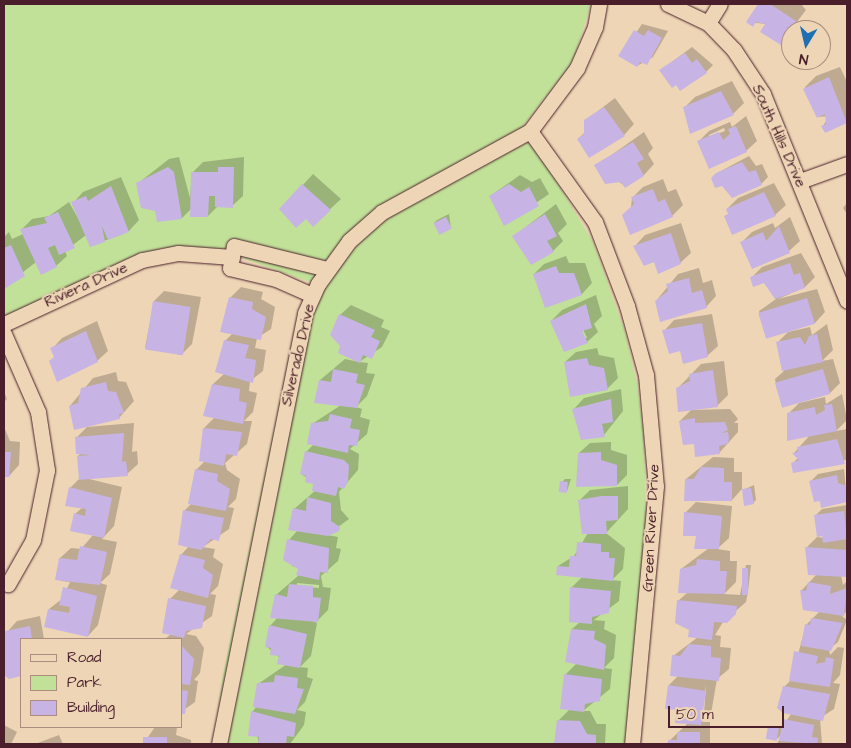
<!DOCTYPE html>
<html>
<head>
<meta charset="utf-8">
<style>
	body { margin:0 }
	#map { position:relative; width:851px; height:748px; overflow:hidden; background:#edd5b5; font-family:"Architects Daughter",sans-serif }
	div>[style] { position:absolute }
	[style*='--x'] { left:calc(var(--x)*1px); top:calc(var(--y)*1px); width:calc(var(--w)*1px); rotate:calc(var(--a)*1deg) }
	.green>* { inset:0; background:#c1e098 }
	.shadow>* { inset:0; background:#0003 }
	.building>* { inset:0; background:#c7b4e4; transform-origin:0 0 }
	.roads { filter:drop-shadow(0 0 1px #4a1f2b) drop-shadow(0 0 1px #4a1f2b) }
	.street>* { height:15px; margin:-7.5px; padding:0 7.5px; transform-origin:7.5px; border-radius:7.5px; background:#edd5b5 }
	span { translate:-50% -50%; white-space:nowrap; text-align:center; line-height:1.15; -webkit-text-stroke:4px #edd5b5; paint-order:stroke }
	.street-label { font-size:15px; color:#4a1f2b }
	.frame { position:absolute; inset:0; border:5px solid #4a1f2b; pointer-events:none }
	.legend { position:absolute; left:20px; top:638px; width:162px; height:90px; box-sizing:border-box; background:#edd5b5; border:1px solid #ac8c7e; margin:0; padding:6px 9px; list-style:none; font-size:15px; color:#4a1f2b }
	.legend li { display:flex; align-items:center; gap:10px; height:25px }
	.legend b { width:25px; border:1px solid #ac8c7e }
	.north { position:absolute; left:781px; top:20px; width:50px; height:50px; box-sizing:border-box; background:#edd5b5; border:1px solid #ac8c7e; border-radius:50%; rotate:189deg; font-size:14px; font-weight:700; line-height:20px; text-align:center; color:#4a1f2b }
	.north::after { content:''; display:block; margin:auto; width:18px; height:22px; background:#1f6fb2; clip-path:polygon(50% 0,100% 100%,50% 72%,0 100%) }
	.scale { position:absolute; left:668px; top:706px; width:116px; height:22px; box-sizing:border-box; border:2px solid #4a1f2b; border-top:0; padding-left:6px; font-size:15px; line-height:18px; white-space:nowrap; color:#4a1f2b; -webkit-text-stroke:4px #edd5b5; paint-order:stroke }
</style>
</head>
<body>
<div id="map">
	<div class="green">
		<div style="clip-path:polygon(4px 4px,591px 4px,573px 61px,523px 126px,593px 242px,625px 332px,637px 383px,644px 435px,646px 529px,625px 744px,213px 744px,223px 674px,295px 327px,313px 283px,236px 256px,173px 254px,4px 322px)"></div>
	</div>
	<div class="shadow">
		<div style="clip-path:polygon(759px 4px,801px 4px,806px 10px,780px 44px,767px 24px,748px 22px)"></div>
		<div style="clip-path:polygon(642px 24px,668px 31px,653px 57px,637px 66px,620px 56px)"></div>
		<div style="clip-path:polygon(692px 47px,713px 65px,706px 72px,661px 70px)"></div>
		<div style="clip-path:polygon(840px 67px,847px 82px,847px 122px,826px 132px,823px 126px,829px 116px,818px 117px,805px 87px,816px 76px)"></div>
		<div style="clip-path:polygon(732px 81px,744px 103px,733px 114px,690px 132px,685px 107px,695px 97px)"></div>
		<div style="clip-path:polygon(615px 98px,634px 124px,624px 135px,578px 139px,586px 131px,586px 120px)"></div>
		<div style="clip-path:polygon(evenodd,746px 116px,757px 141px,746px 151px,698px 142px,709px 131px,730px 122px,732px 127px,746px 116px,724px 128px,725px 131px,709px 137px,709px 135px,724px 128px)"></div>
		<div style="clip-path:polygon(644px 132px,653px 148px,648px 154px,654px 164px,644px 175px,625px 186px,596px 166px)"></div>
		<div style="clip-path:polygon(749px 156px,756px 166px,762px 164px,768px 177px,761px 184px,719px 172px)"></div>
		<div style="clip-path:polygon(179px 157px,190px 198px,192px 173px,203px 162px,244px 157px,243px 196px,232px 206px,218px 206px,208px 216px,192px 208px,182px 218px,156px 210px,137px 184px,169px 159px)"></div>
		<div style="clip-path:polygon(313px 174px,341px 199px,313px 225px,306px 217px,281px 209px)"></div>
		<div style="clip-path:polygon(520px 175px,532px 182px,540px 178px,549px 194px,504px 225px,490px 196px)"></div>
		<div style="clip-path:polygon(121px 177px,139px 220px,129px 231px,104px 241px,86px 235px,65px 251px,67px 256px,56px 266px,36px 262px,4px 287px,4px 237px,9px 232px,12px 239px,23px 234px,21px 230px,32px 219px,49px 216px,69px 202px,84px 229px,73px 203px,83px 192px)"></div>
		<div style="clip-path:polygon(663px 179px,668px 192px,676px 189px,683px 205px,672px 216px,631px 207px,632px 198px,643px 187px)"></div>
		<div style="clip-path:polygon(774px 183px,786px 205px,775px 215px,729px 213px,727px 209px,738px 198px)"></div>
		<div style="clip-path:polygon(847px 203px,847px 214px,843px 208px)"></div>
		<div style="clip-path:polygon(556px 204px,567px 224px,558px 233px,563px 241px,553px 251px,514px 236px)"></div>
		<div style="clip-path:polygon(449px 214px,451px 228px,434px 223px,437px 220px)"></div>
		<div style="clip-path:polygon(790px 217px,800px 241px,789px 251px,752px 267px,742px 242px,752px 232px,773px 223px,775px 228px)"></div>
		<div style="clip-path:polygon(681px 223px,691px 253px,680px 263px,655px 260px,635px 246px,645px 235px)"></div>
		<div style="clip-path:polygon(801px 253px,815px 277px,805px 287px,778px 299px,817px 289px,825px 312px,815px 323px,763px 323px,759px 311px,776px 299px,764px 282px,752px 277px,762px 267px)"></div>
		<div style="clip-path:polygon(566px 256px,569px 263px,585px 263px,592px 283px,582px 294px,546px 307px,534px 274px,544px 264px)"></div>
		<div style="clip-path:polygon(699px 268px,703px 283px,712px 280px,716px 296px,706px 307px,656px 301px,678px 274px)"></div>
		<div style="clip-path:polygon(241px 287px,263px 292px,261px 299px,275px 307px,271px 329px,257px 338px,255px 348px,266px 350px,263px 371px,250px 381px,249px 391px,257px 393px,253px 412px,244px 421px,252px 421px,247px 444px,225px 463px,227px 470px,240px 479px,236px 499px,228px 507px,234px 508px,229px 529px,203px 547px,215px 549px,213px 557px,223px 564px,218px 586px,210px 594px,216px 595px,212px 616px,186px 634px,196px 636px,204px 648px,200px 673px,194px 680px,198px 681px,195px 702px,181px 712px,181px 639px,165px 639px,171px 634px,170px 599px,180px 589px,181px 555px,189px 546px,184px 511px,192px 503px,196px 470px,205px 461px,204px 428px,215px 417px,213px 384px,224px 374px,225px 341px,233px 333px,230px 298px)"></div>
		<div style="clip-path:polygon(164px 291px,201px 297px,192px 344px,181px 355px,145px 348px,154px 301px)"></div>
		<div style="clip-path:polygon(evenodd,596px 295px,602px 316px,594px 324px,598px 332px,587px 342px,551px 321px,562px 310px,596px 295px,581px 325px,587px 338px,584px 338px,581px 325px)"></div>
		<div style="clip-path:polygon(evenodd,351px 305px,384px 320px,381px 327px,390px 331px,382px 347px,359px 362px,368px 363px,366px 373px,375px 374px,367px 396px,356px 407px,362px 409px,360px 417px,370px 420px,367px 434px,350px 449px,359px 454px,358px 470px,339px 492px,341px 510px,349px 519px,327px 535px,338px 537px,336px 548px,341px 549px,338px 561px,321px 576px,323px 587px,331px 588px,328px 610px,317px 621px,310px 620px,317px 623px,311px 656px,300px 667px,308px 668px,307px 677px,313px 679px,305px 702px,297px 710px,306px 712px,304px 725px,290px 744px,259px 744px,252px 712px,257px 706px,258px 684px,287px 664px,266px 646px,270px 626px,278px 617px,276px 595px,299px 575px,299px 568px,292px 566px,289px 540px,298px 530px,294px 509px,316px 490px,315px 483px,301px 474px,306px 452px,314px 444px,312px 424px,341px 405px,316px 402px,320px 380px,345px 359px,359px 362px,342px 346px,340px 315px,351px 305px,297px 583px,319px 585px,319px 588px,297px 586px,297px 583px)"></div>
		<div style="clip-path:polygon(712px 314px,718px 346px,707px 356px,664px 331px,674px 320px)"></div>
		<div style="clip-path:polygon(97px 321px,108px 351px,97px 361px,55px 356px,52px 349px,62px 338px)"></div>
		<div style="clip-path:polygon(827px 324px,833px 350px,822px 361px,833px 359px,840px 383px,830px 393px,777px 390px,775px 379px,784px 371px,778px 342px,788px 332px,810px 327px,812px 335px)"></div>
		<div style="clip-path:polygon(597px 348px,599px 355px,614px 358px,618px 378px,607px 389px,565px 362px,576px 352px)"></div>
		<div style="clip-path:polygon(724px 361px,728px 395px,717px 406px,677px 389px,701px 364px)"></div>
		<div style="clip-path:polygon(116px 372px,118px 381px,126px 382px,134px 401px,119px 418px,70px 406px,93px 378px)"></div>
		<div style="clip-path:polygon(621px 389px,623px 411px,604px 435px,574px 409px,584px 398px)"></div>
		<div style="clip-path:polygon(4px 391px,7px 399px,4px 402px)"></div>
		<div style="clip-path:polygon(842px 394px,847px 420px,836px 431px,847px 429px,847px 460px,793px 463px,799px 457px,794px 453px,810px 435px,788px 414px,799px 403px,825px 397px,826px 404px)"></div>
		<div style="clip-path:polygon(730px 409px,738px 419px,734px 423px,738px 423px,738px 432px,720px 452px,696px 456px,696px 442px,680px 421px,691px 410px)"></div>
		<div style="clip-path:polygon(134px 423px,132px 452px,137px 451px,138px 464px,127px 474px,85px 478px,122px 487px,114px 526px,102px 539px,117px 542px,110px 574px,100px 583px,107px 585px,98px 625px,88px 636px,49px 609px,62px 599px,70px 582px,61px 581px,57px 572px,60px 558px,71px 548px,81px 549px,93px 535px,75px 514px,83px 507px,70px 488px,80px 478px,78px 456px,82px 452px,76px 438px,87px 427px)"></div>
		<div style="clip-path:polygon(4px 427px,10px 441px,20px 442px,19px 465px,9px 476px,4px 476px)"></div>
		<div style="clip-path:polygon(611px 442px,611px 450px,627px 455px,627px 475px,617px 485px,579px 453px,590px 443px)"></div>
		<div style="clip-path:polygon(713px 457px,734px 458px,734px 472px,742px 472px,742px 489px,732px 500px,686px 479px)"></div>
		<div style="clip-path:polygon(844px 469px,847px 501px,822px 506px,811px 481px,818px 474px)"></div>
		<div style="clip-path:polygon(565px 479px,571px 479px,567px 491px,562px 482px)"></div>
		<div style="clip-path:polygon(754px 485px,756px 500px,753px 503px,743px 490px)"></div>
		<div style="clip-path:polygon(628px 486px,628px 509px,606px 533px,625px 548px,623px 569px,612px 580px,621px 581px,619px 601px,594px 620px,605px 621px,604px 629px,616px 635px,614px 658px,604px 668px,612px 669px,610px 689px,583px 711px,590px 711px,597px 724px,606px 724px,605px 744px,556px 744px,558px 721px,570px 709px,565px 675px,577px 663px,572px 629px,580px 622px,571px 588px,582px 577px,558px 566px,574px 556px,588px 533px,580px 500px,590px 490px)"></div>
		<div style="clip-path:polygon(evenodd,696px 502px,732px 506px,729px 538px,717px 549px,730px 551px,730px 561px,737px 561px,736px 582px,724px 594px,740px 595px,746px 565px,751px 565px,748px 592px,746px 602px,723px 622px,715px 635px,721px 636px,720px 647px,731px 648px,729px 669px,717px 679px,711px 714px,702px 722px,710px 722px,710px 744px,666px 744px,688px 723px,669px 685px,678px 676px,673px 656px,698px 637px,678px 601px,688px 592px,681px 569px,709px 548px,685px 513px,696px 502px,706px 685px,704px 714px,701px 714px,706px 685px)"></div>
		<div style="clip-path:polygon(847px 505px,847px 576px,841px 575px,843px 585px,847px 581px,847px 611px,842px 616px,847px 620px,838px 642px,829px 649px,830px 655px,838px 647px,844px 648px,840px 675px,833px 683px,840px 684px,834px 709px,820px 718px,822px 744px,777px 744px,782px 734px,777px 739px,770px 727px,783px 726px,793px 711px,784px 687px,791px 680px,806px 625px,820px 611px,801px 591px,817px 574px,806px 548px,817px 537px,824px 538px,815px 516px,822px 509px)"></div>
		<div style="clip-path:polygon(40px 616px,44px 639px,21px 639px,21px 675px,4px 674px,7px 632px,17px 621px)"></div>
		<div style="clip-path:polygon(4px 725px,17px 732px,11px 744px,4px 744px)"></div>
		<div style="clip-path:polygon(155px 727px,177px 727px,176px 735px,191px 740px,191px 744px,143px 744px)"></div>
		<div style="clip-path:polygon(59px 735px,63px 744px,35px 744px)"></div>
	</div>
	<div class="building">
		<div style="clip-path:polygon(758px 4px,770px 4px,796px 21px,781px 45px,760px 32px,765px 24px,756px 22px,753px 27px,746px 22px)"></div>
		<div style="clip-path:polygon(634px 30px,644px 36px,648px 30px,662px 38px,647px 65px,640px 62px,637px 67px,618px 56px)"></div>
		<div style="clip-path:polygon(685px 53px,692px 63px,697px 59px,707px 73px,680px 91px,676px 85px,672px 88px,659px 70px)"></div>
		<div style="clip-path:polygon(829px 77px,847px 123px,825px 133px,821px 126px,826px 124px,825px 114px,817px 118px,803px 89px)"></div>
		<div style="clip-path:polygon(721px 91px,734px 115px,690px 134px,683px 107px)"></div>
		<div style="clip-path:polygon(604px 107px,625px 136px,589px 158px,577px 139px,584px 134px,584px 120px)"></div>
		<div style="clip-path:polygon(736px 126px,747px 152px,709px 169px,697px 141px,719px 132px,723px 140px,730px 134px,728px 129px)"></div>
		<div style="clip-path:polygon(633px 142px,644px 159px,637px 163px,644px 176px,625px 188px,621px 182px,605px 184px,594px 165px)"></div>
		<div style="clip-path:polygon(742px 162px,749px 172px,756px 170px,762px 185px,732px 198px,722px 186px,715px 188px,711px 178px,716px 173px)"></div>
		<div style="clip-path:polygon(168px 167px,174px 172px,182px 219px,157px 222px,155px 211px,141px 208px,136px 183px)"></div>
		<div style="clip-path:polygon(218px 167px,234px 167px,233px 208px,215px 207px,215px 196px,209px 196px,208px 217px,190px 217px,191px 172px,218px 172px)"></div>
		<div style="clip-path:polygon(302px 184px,331px 210px,313px 227px,306px 219px,296px 228px,279px 209px)"></div>
		<div style="clip-path:polygon(509px 184px,521px 192px,529px 187px,539px 206px,504px 226px,489px 196px)"></div>
		<div style="clip-path:polygon(111px 186px,129px 232px,108px 240px,102px 226px,105px 242px,90px 247px,71px 202px,86px 196px,88px 201px)"></div>
		<div style="clip-path:polygon(653px 189px,658px 202px,665px 199px,673px 217px,630px 235px,622px 215px,634px 204px,631px 197px)"></div>
		<div style="clip-path:polygon(764px 192px,776px 216px,732px 235px,724px 216px,728px 214px,726px 209px)"></div>
		<div style="clip-path:polygon(58px 212px,75px 248px,59px 255px,55px 245px,48px 248px,57px 267px,41px 275px,20px 229px,47px 223px,44px 218px)"></div>
		<div style="clip-path:polygon(545px 214px,557px 236px,547px 241px,554px 252px,531px 265px,512px 236px)"></div>
		<div style="left:446px;top:217px;width:13px;height:14px;rotate:63deg"></div>
		<div style="clip-path:polygon(779px 226px,790px 253px,752px 269px,740px 242px,763px 232px,766px 241px)"></div>
		<div style="clip-path:polygon(671px 233px,681px 264px,658px 274px,654px 262px,644px 266px,633px 246px)"></div>
		<div style="clip-path:polygon(11px 245px,25px 276px,4px 289px,4px 248px)"></div>
		<div style="clip-path:polygon(790px 263px,794px 275px,800px 273px,805px 288px,775px 299px,764px 283px,753px 287px,750px 277px)"></div>
		<div style="clip-path:polygon(556px 266px,559px 273px,574px 273px,582px 295px,545px 308px,533px 274px)"></div>
		<div style="clip-path:polygon(689px 278px,692px 293px,702px 290px,707px 308px,660px 322px,655px 301px,668px 291px,666px 284px)"></div>
		<div style="clip-path:polygon(229px 297px,253px 302px,252px 309px,266px 317px,261px 340px,220px 332px)"></div>
		<div style="left:807px;top:298px;width:27px;height:51px;rotate:73deg"></div>
		<div style="left:153px;top:301px;width:38px;height:49px;rotate:9deg"></div>
		<div style="clip-path:polygon(586px 304px,592px 328px,582px 331px,588px 343px,564px 352px,550px 321px)"></div>
		<div style="clip-path:polygon(339px 314px,375px 330px,371px 337px,380px 341px,372px 359px,363px 355px,360px 363px,338px 353px,340px 346px,330px 335px)"></div>
		<div style="clip-path:polygon(702px 323px,708px 357px,683px 364px,680px 351px,669px 354px,662px 330px)"></div>
		<div style="clip-path:polygon(86px 331px,98px 362px,57px 382px,49px 361px,54px 357px,50px 348px)"></div>
		<div style="clip-path:polygon(817px 334px,823px 362px,782px 371px,776px 342px,800px 337px,805px 345px,809px 336px)"></div>
		<div style="clip-path:polygon(224px 340px,249px 345px,245px 358px,256px 360px,253px 383px,215px 372px)"></div>
		<div style="clip-path:polygon(587px 358px,589px 365px,604px 368px,608px 390px,570px 397px,564px 362px)"></div>
		<div style="clip-path:polygon(333px 369px,358px 374px,356px 383px,365px 385px,357px 408px,314px 403px,319px 380px,331px 382px)"></div>
		<div style="left:823px;top:369px;width:26px;height:50px;rotate:74deg"></div>
		<div style="clip-path:polygon(713px 370px,718px 407px,678px 412px,676px 388px,690px 381px,689px 374px)"></div>
		<div style="clip-path:polygon(106px 382px,108px 391px,116px 392px,124px 413px,119px 414px,120px 419px,74px 430px,69px 406px,78px 403px,81px 388px)"></div>
		<div style="clip-path:polygon(212px 384px,240px 389px,239px 401px,247px 403px,243px 424px,203px 416px)"></div>
		<div style="clip-path:polygon(611px 399px,613px 422px,602px 424px,605px 437px,581px 440px,572px 409px)"></div>
		<div style="clip-path:polygon(832px 404px,837px 431px,787px 441px,787px 413px,815px 407px,816px 415px,825px 410px,824px 405px)"></div>
		<div style="clip-path:polygon(330px 414px,352px 419px,350px 428px,360px 430px,357px 446px,349px 445px,348px 453px,307px 444px,311px 423px,328px 421px)"></div>
		<div style="clip-path:polygon(695px 418px,695px 423px,725px 422px,728px 430px,721px 433px,728px 432px,729px 438px,728px 444px,719px 446px,720px 454px,695px 457px,694px 444px,683px 445px,679px 421px)"></div>
		<div style="clip-path:polygon(203px 428px,242px 432px,237px 456px,226px 454px,224px 466px,199px 461px)"></div>
		<div style="clip-path:polygon(124px 433px,122px 462px,126px 461px,128px 476px,79px 480px,77px 456px,91px 455px,76px 454px,75px 437px)"></div>
		<div style="clip-path:polygon(837px 439px,845px 464px,793px 473px,791px 463px,799px 460px,792px 453px,798px 452px,797px 447px)"></div>
		<div style="clip-path:polygon(305px 451px,344px 460px,349px 465px,348px 482px,344px 489px,338px 487px,336px 496px,312px 491px,313px 484px,305px 482px,306px 476px,300px 474px)"></div>
		<div style="clip-path:polygon(4px 452px,11px 452px,9px 477px,4px 477px)"></div>
		<div style="clip-path:polygon(601px 452px,601px 460px,617px 465px,617px 486px,576px 487px,578px 453px)"></div>
		<div style="clip-path:polygon(701px 467px,724px 468px,724px 482px,732px 482px,732px 501px,684px 501px,685px 479px,694px 479px)"></div>
		<div style="clip-path:polygon(195px 469px,218px 474px,217px 481px,230px 489px,226px 511px,188px 504px)"></div>
		<div style="clip-path:polygon(837px 475px,838px 483px,847px 486px,847px 502px,821px 508px,820px 501px,814px 502px,809px 481px)"></div>
		<div style="left:560px;top:481px;width:8px;height:11px;rotate:7deg"></div>
		<div style="clip-path:polygon(69px 487px,112px 498px,104px 538px,70px 531px,74px 513px,85px 516px,86px 509px,65px 506px)"></div>
		<div style="clip-path:polygon(751px 488px,754px 504px,744px 506px,742px 489px)"></div>
		<div style="clip-path:polygon(601px 496px,618px 496px,618px 520px,606px 521px,607px 534px,582px 534px,578px 500px)"></div>
		<div style="clip-path:polygon(307px 497px,331px 503px,331px 521px,340px 527px,339px 531px,328px 536px,288px 530px,293px 508px,306px 511px)"></div>
		<div style="clip-path:polygon(183px 510px,224px 518px,219px 541px,211px 539px,201px 550px,178px 545px)"></div>
		<div style="clip-path:polygon(844px 511px,847px 539px,823px 543px,822px 536px,817px 537px,814px 515px)"></div>
		<div style="clip-path:polygon(684px 512px,722px 516px,719px 549px,694px 549px,696px 536px,683px 536px)"></div>
		<div style="clip-path:polygon(287px 539px,329px 548px,328px 573px,320px 572px,319px 580px,296px 575px,298px 569px,283px 560px)"></div>
		<div style="clip-path:polygon(577px 542px,601px 544px,601px 552px,609px 552px,609px 558px,615px 558px,613px 581px,556px 575px,557px 566px,569px 567px,570px 556px,576px 556px)"></div>
		<div style="clip-path:polygon(80px 546px,107px 552px,100px 585px,55px 580px,59px 558px,77px 560px)"></div>
		<div style="clip-path:polygon(805px 547px,847px 550px,847px 577px,808px 575px)"></div>
		<div style="clip-path:polygon(180px 554px,205px 560px,203px 568px,213px 575px,208px 598px,170px 588px)"></div>
		<div style="clip-path:polygon(697px 559px,720px 561px,720px 571px,727px 571px,725px 594px,678px 593px,680px 569px,696px 565px)"></div>
		<div style="left:742px;top:568px;width:6px;height:27px"></div>
		<div style="clip-path:polygon(808px 582px,831px 586px,830px 594px,847px 588px,844px 616px,803px 610px,800px 590px,806px 591px)"></div>
		<div style="clip-path:polygon(289px 584px,313px 586px,313px 597px,321px 598px,318px 622px,270px 618px,275px 594px,287px 597px)"></div>
		<div style="clip-path:polygon(63px 587px,97px 596px,88px 637px,44px 627px,48px 609px,69px 613px,70px 607px,59px 605px)"></div>
		<div style="clip-path:polygon(570px 587px,611px 591px,609px 613px,592px 617px,592px 624px,569px 622px)"></div>
		<div style="clip-path:polygon(168px 598px,206px 606px,202px 628px,186px 631px,184px 638px,162px 633px)"></div>
		<div style="clip-path:polygon(677px 600px,737px 606px,736px 614px,727px 623px,714px 622px,712px 640px,688px 637px,689px 630px,675px 623px)"></div>
		<div style="clip-path:polygon(811px 618px,843px 623px,831px 651px,801px 646px,805px 624px,810px 625px)"></div>
		<div style="clip-path:polygon(269px 625px,307px 634px,300px 668px,277px 664px,279px 656px,270px 655px,271px 648px,265px 647px)"></div>
		<div style="clip-path:polygon(30px 626px,32px 639px,21px 639px,21px 676px,9px 679px,4px 675px,5px 631px)"></div>
		<div style="clip-path:polygon(571px 629px,595px 631px,594px 639px,606px 645px,604px 670px,565px 662px)"></div>
		<div style="clip-path:polygon(689px 644px,711px 646px,711px 657px,721px 658px,719px 681px,670px 676px,672px 655px,680px 656px)"></div>
		<div style="clip-path:polygon(181px 645px,194px 659px,190px 685px,181px 684px)"></div>
		<div style="clip-path:polygon(794px 651px,818px 656px,816px 664px,825px 662px,826px 657px,834px 659px,830px 687px,789px 681px)"></div>
		<div style="clip-path:polygon(564px 674px,602px 679px,600px 701px,585px 704px,584px 712px,560px 709px)"></div>
		<div style="clip-path:polygon(275px 675px,298px 678px,297px 688px,304px 689px,295px 714px,253px 707px,257px 683px,274px 682px)"></div>
		<div style="clip-path:polygon(668px 685px,706px 691px,701px 725px,675px 723px,677px 710px,665px 709px)"></div>
		<div style="clip-path:polygon(783px 686px,830px 694px,823px 721px,783px 713px,777px 708px)"></div>
		<div style="clip-path:polygon(181px 690px,188px 691px,185px 714px,181px 714px)"></div>
		<div style="clip-path:polygon(251px 711px,296px 723px,294px 737px,287px 736px,286px 744px,258px 744px,259px 737px,248px 736px)"></div>
		<div style="clip-path:polygon(783px 719px,814px 725px,812px 737px,818px 738px,817px 744px,779px 741px)"></div>
		<div style="clip-path:polygon(557px 720px,580px 721px,587px 734px,596px 735px,596px 744px,554px 744px)"></div>
		<div style="left:768px;top:726px;width:11px;height:13px;rotate:10deg"></div>
		<div style="clip-path:polygon(677px 732px,700px 732px,700px 744px,668px 744px,668px 740px,677px 740px)"></div>
		<div style="left:143px;top:737px;width:24px;height:7px"></div>
	</div>
	<div class="roads">
		<div class="street">
			<div style="--x:668;--y:4;--w:44;--a:25.4"></div>
			<div style="--x:708;--y:23;--w:37;--a:46"></div>
			<div style="--x:734;--y:50;--w:53;--a:56.6"></div>
			<div style="--x:763;--y:94;--w:223;--a:67.9"></div>
			<div style="--x:708;--y:23;--w:22;--a:-58"></div>
			<div style="--x:530;--y:131;--w:112;--a:54.5"></div>
			<div style="--x:595;--y:222;--w:90;--a:69.1"></div>
			<div style="--x:627;--y:306;--w:72;--a:74.6"></div>
			<div style="--x:646;--y:375;--w:111;--a:84.9"></div>
			<div style="--x:656;--y:486;--w:259;--a:95.3"></div>
			<div style="--x:800;--y:181;--w:50;--a:-19.9"></div>
			<div style="--x:312;--y:295;--w:39;--a:-156"></div>
			<div style="--x:276;--y:279;--w:47;--a:-166.6"></div>
			<div style="--x:230;--y:268;--w:22;--a:-80"></div>
			<div style="--x:234;--y:246;--w:96;--a:13.9"></div>
			<div style="--x:4;--y:324;--w:152;--a:-24.9"></div>
			<div style="--x:142;--y:260;--w:37;--a:-11"></div>
			<div style="--x:178;--y:253;--w:54;--a:4.2"></div>
			<div style="--x:4;--y:334;--w:85;--a:66.4"></div>
			<div style="--x:38;--y:412;--w:59;--a:81.2"></div>
			<div style="--x:47;--y:470;--w:71;--a:101.3"></div>
			<div style="--x:33;--y:540;--w:51;--a:119.6"></div>
			<div style="--x:219;--y:744;--w:439;--a:-78.7"></div>
			<div style="--x:305;--y:313;--w:32;--a:-66"></div>
			<div style="--x:318;--y:284;--w:53;--a:-54.2"></div>
			<div style="--x:349;--y:241;--w:44;--a:-41.3"></div>
			<div style="--x:382;--y:212;--w:169;--a:-28.7"></div>
			<div style="--x:530;--y:131;--w:79;--a:-53.3"></div>
			<div style="--x:577;--y:68;--w:45;--a:-66.3"></div>
			<div style="--x:595;--y:27;--w:23;--a:-80"></div>
		</div>
	</div>
	<div class="street-label">
		<span style="left:779px;top:136px;rotate:66deg">South Hills Drive</span>
		<span style="left:86px;top:285px;rotate:-24deg">Riviera Drive</span>
		<span style="left:298px;top:355px;rotate:-77deg">Silverado Drive</span>
		<span style="left:651px;top:528px;rotate:-87deg">Green River Drive</span>
	</div>
	<div class="frame"></div>
	<ul class="legend">
	<li><b style="height:6px;background:#edd5b5"></b>Road</li>
	<li><b style="height:14px;background:#c1e098"></b>Park</li>
	<li><b style="height:14px;background:#c7b4e4"></b>Building</li>
	</ul>
	<div class="north">N</div>
	<div class="scale">50 m</div>
</div>
</body>
</html>
